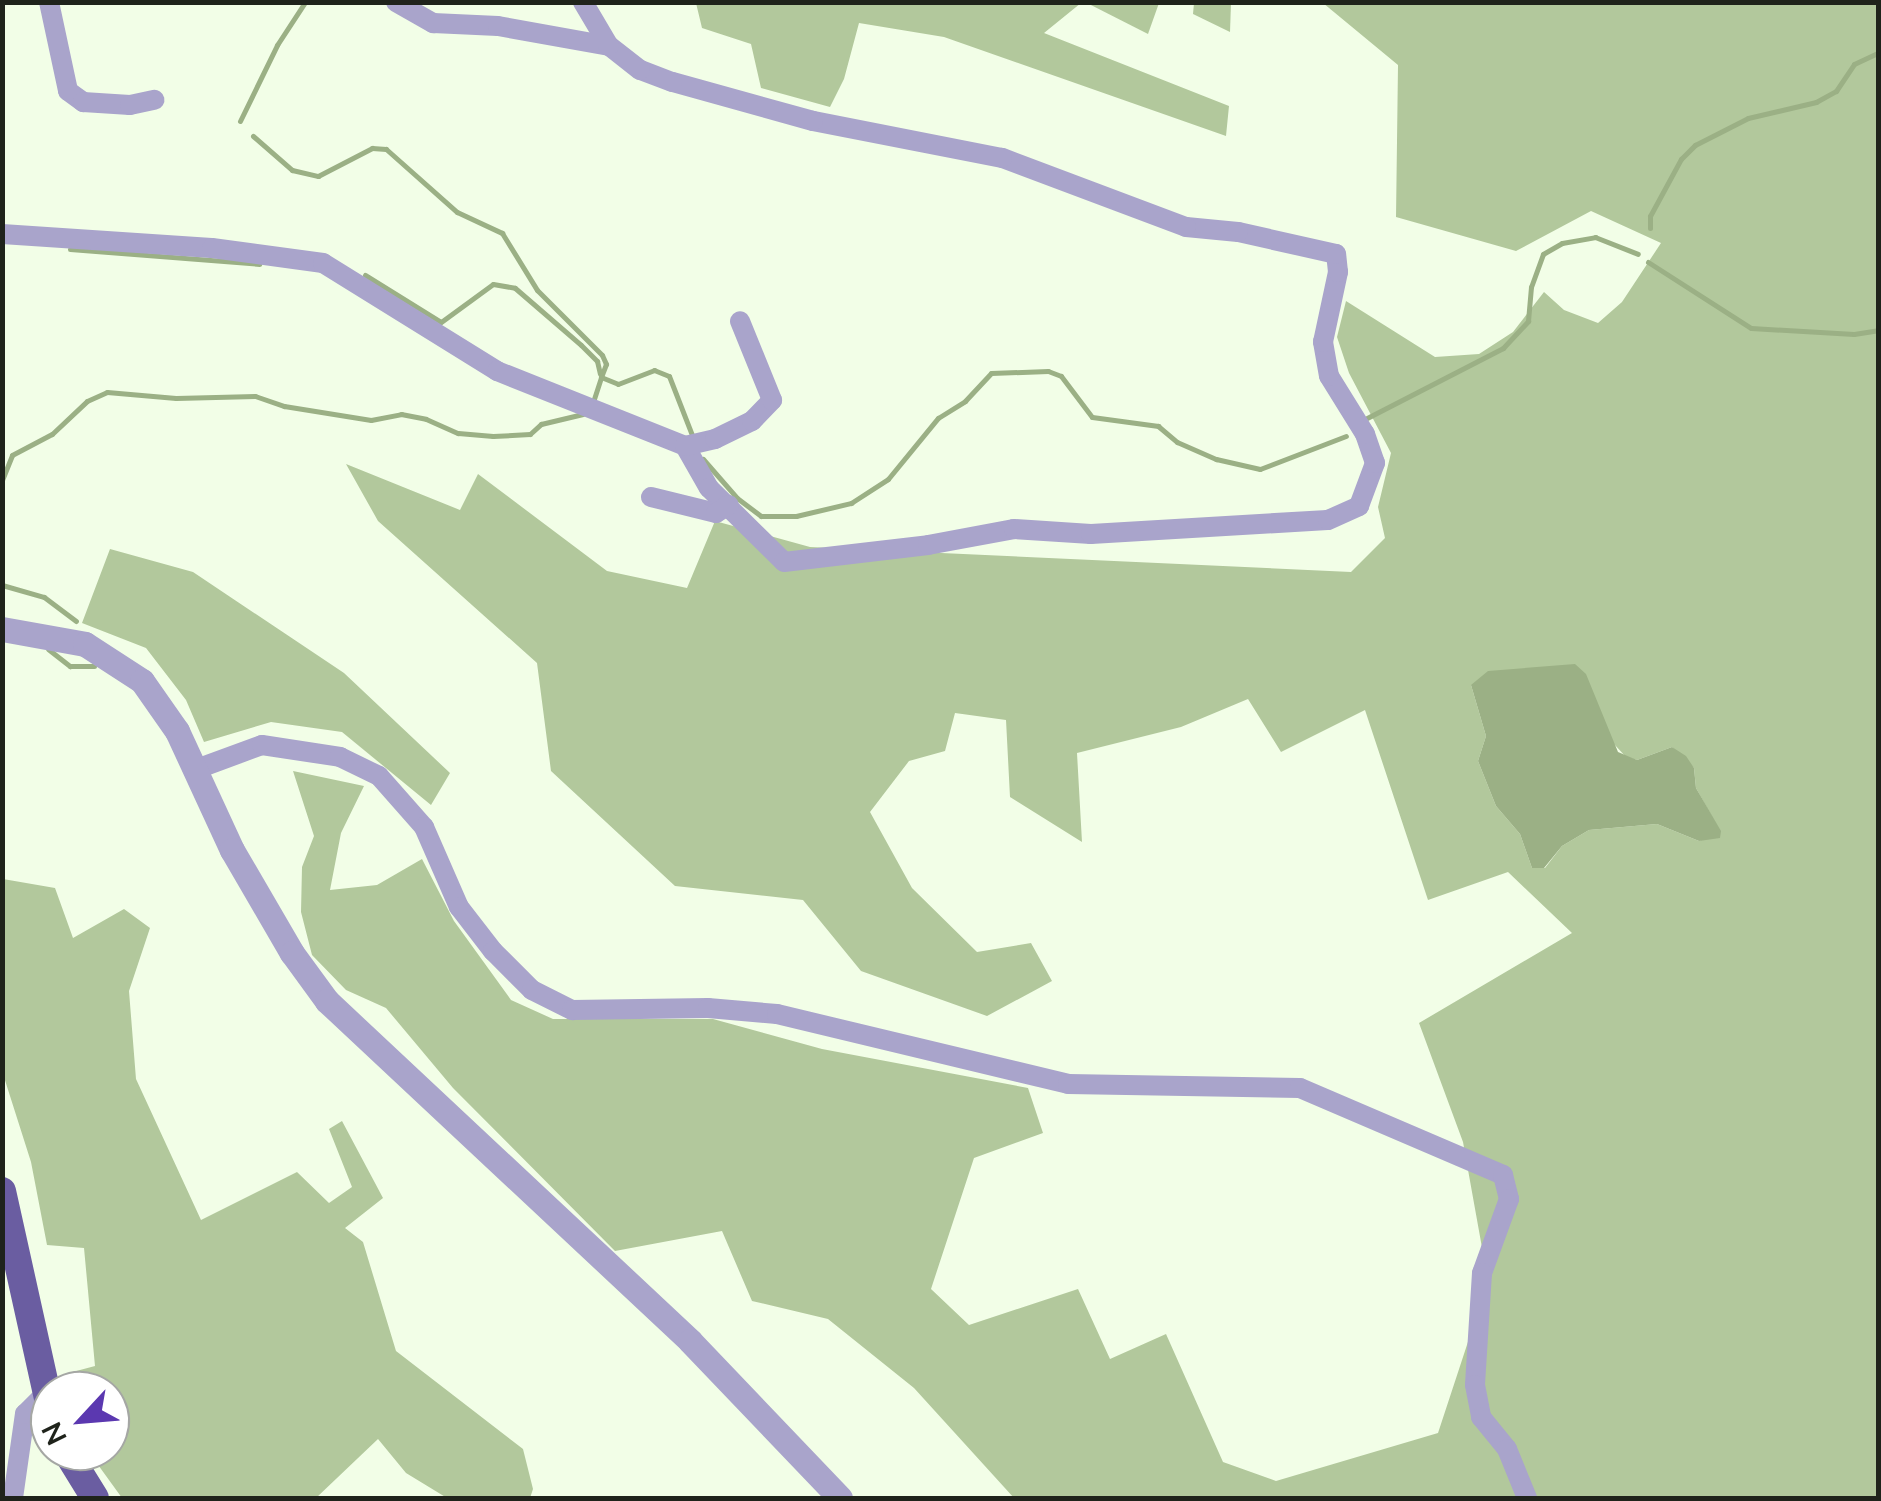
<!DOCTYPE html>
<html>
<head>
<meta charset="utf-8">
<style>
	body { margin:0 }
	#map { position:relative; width:1881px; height:1501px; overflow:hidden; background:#f2fee7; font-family:"Nunito Sans",sans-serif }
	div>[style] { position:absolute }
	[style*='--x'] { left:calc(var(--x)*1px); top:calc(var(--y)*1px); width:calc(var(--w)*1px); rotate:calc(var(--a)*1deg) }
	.forest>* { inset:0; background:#b2c89c }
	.water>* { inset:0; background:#9bb085 }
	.stream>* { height:5px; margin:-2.5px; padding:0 2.5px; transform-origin:2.5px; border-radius:2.5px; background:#9bb085 }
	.minor>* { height:20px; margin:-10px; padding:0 10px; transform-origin:10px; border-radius:10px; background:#a9a4cb }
	.tertiary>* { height:25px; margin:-12.5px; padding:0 12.5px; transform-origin:12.5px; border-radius:12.5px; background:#a9a4cb }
	.primary>* { height:28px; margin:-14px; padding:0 14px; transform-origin:14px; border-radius:14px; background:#6a5da1 }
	span { translate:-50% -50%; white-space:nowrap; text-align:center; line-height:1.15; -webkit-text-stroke:10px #fff; paint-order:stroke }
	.frame { position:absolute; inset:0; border:5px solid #1f231b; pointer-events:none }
	.north { position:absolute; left:30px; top:1371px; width:100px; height:100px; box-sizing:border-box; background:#fff; border:2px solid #a5a7a4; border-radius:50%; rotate:244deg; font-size:28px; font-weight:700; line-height:40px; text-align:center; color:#1f231b }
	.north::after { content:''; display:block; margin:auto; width:35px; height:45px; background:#5b38b0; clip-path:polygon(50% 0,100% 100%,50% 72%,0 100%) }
</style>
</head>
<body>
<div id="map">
	<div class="forest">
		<div style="clip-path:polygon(696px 3px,1081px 3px,1044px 33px,1229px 106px,1226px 136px,944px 37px,859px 23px,844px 79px,830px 107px,761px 88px,751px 44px,702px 28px)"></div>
		<div style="clip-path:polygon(1087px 3px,1159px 3px,1148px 34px)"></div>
		<div style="clip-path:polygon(1194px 3px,1231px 3px,1230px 32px,1193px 14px)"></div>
		<div style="clip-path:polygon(evenodd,1323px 3px,1878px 3px,1878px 1498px,1014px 1498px,914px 1388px,828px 1319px,752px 1301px,722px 1231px,615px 1251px,453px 1088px,386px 1008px,346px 990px,312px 955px,301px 912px,302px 867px,314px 836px,293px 771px,364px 786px,341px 833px,330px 890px,377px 885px,422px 859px,454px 921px,511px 1000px,553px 1019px,713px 1019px,822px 1049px,1028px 1088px,1043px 1133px,974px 1158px,931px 1289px,969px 1325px,1078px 1289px,1110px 1359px,1166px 1334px,1223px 1462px,1276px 1481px,1438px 1433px,1488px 1281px,1463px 1142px,1419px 1023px,1572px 933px,1508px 872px,1428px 900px,1365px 710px,1281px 752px,1248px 699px,1181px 727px,1077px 753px,1082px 842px,1010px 797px,1006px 720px,955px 713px,945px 751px,909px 761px,870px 812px,912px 888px,977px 952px,1031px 943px,1052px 981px,987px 1016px,861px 971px,803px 900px,675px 886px,551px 771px,537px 663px,378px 521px,346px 464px,460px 510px,478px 474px,607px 571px,687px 588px,715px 521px,810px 547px,1351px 572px,1385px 538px,1378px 507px,1391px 453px,1349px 373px,1337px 337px,1346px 301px,1435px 357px,1479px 354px,1513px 332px,1544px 292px,1564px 310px,1598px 323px,1622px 302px,1661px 243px,1591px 211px,1516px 251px,1396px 217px,1398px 65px,1323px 3px,1471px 685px,1614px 744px,1626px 757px,1637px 760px,1672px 747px,1694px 768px,1696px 788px,1720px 831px,1699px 841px,1657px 824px,1589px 830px,1562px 846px,1545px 868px,1532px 868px,1520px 834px,1496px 806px,1478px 761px,1486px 736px,1471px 685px)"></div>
		<div style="clip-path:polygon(110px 549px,193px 572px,344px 673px,450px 773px,431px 805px,342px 732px,271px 722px,204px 742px,186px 700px,146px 648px,82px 623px)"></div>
		<div style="clip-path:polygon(3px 879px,55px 888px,73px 938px,124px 909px,150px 928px,129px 991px,136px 1079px,201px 1220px,297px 1172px,329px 1203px,352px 1187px,329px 1129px,342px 1121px,383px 1198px,345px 1228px,363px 1242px,396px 1351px,523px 1449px,533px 1489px,530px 1498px,447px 1498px,406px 1473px,378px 1439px,316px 1498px,122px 1498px,88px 1451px,110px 1451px,110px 1391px,69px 1391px,65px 1374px,95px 1366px,84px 1248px,47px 1245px,31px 1162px,3px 1074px)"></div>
	</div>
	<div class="water">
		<div style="clip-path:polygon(1575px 664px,1586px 674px,1618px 752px,1637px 760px,1672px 747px,1686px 756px,1694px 768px,1696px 788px,1721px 831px,1720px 838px,1699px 841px,1657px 824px,1589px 830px,1562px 846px,1544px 868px,1532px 868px,1520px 834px,1496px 806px,1478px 761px,1486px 736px,1471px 685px,1488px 671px)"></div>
	</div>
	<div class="stream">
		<div style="--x:240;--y:121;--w:85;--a:-64"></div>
		<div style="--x:277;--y:45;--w:51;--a:-56.9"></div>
		<div style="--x:253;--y:136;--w:52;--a:41.1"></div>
		<div style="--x:292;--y:170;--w:27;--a:13"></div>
		<div style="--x:318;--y:176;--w:61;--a:-27.4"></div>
		<div style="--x:372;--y:148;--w:14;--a:4"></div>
		<div style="--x:386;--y:149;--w:95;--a:41.6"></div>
		<div style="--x:457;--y:212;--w:50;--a:25"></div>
		<div style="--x:502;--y:233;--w:67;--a:58.4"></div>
		<div style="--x:537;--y:290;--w:92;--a:45"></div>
		<div style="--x:602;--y:355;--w:10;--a:66"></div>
		<div style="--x:606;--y:364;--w:14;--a:111"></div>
		<div style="--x:1650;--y:228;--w:12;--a:-90"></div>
		<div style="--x:1650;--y:216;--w:65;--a:-61.5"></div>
		<div style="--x:1681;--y:159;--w:20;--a:-45"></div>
		<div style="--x:1695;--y:145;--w:59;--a:-27"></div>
		<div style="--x:1748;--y:118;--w:70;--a:-13.2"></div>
		<div style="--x:1816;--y:102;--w:23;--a:-29"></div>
		<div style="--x:1836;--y:91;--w:32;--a:-56"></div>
		<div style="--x:1854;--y:64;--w:26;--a:-25"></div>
		<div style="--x:70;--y:249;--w:190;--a:4.5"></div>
		<div style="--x:1648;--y:262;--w:122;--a:32.7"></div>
		<div style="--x:1751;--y:328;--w:103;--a:3.3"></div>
		<div style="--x:1854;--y:334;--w:24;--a:-9"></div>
		<div style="--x:365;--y:275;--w:89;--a:31.7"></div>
		<div style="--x:441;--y:322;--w:64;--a:-36.2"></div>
		<div style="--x:493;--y:284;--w:22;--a:10"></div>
		<div style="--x:515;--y:288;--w:87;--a:40.8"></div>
		<div style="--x:581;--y:345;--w:23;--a:45"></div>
		<div style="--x:597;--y:361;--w:13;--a:77"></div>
		<div style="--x:593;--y:402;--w:26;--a:-72"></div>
		<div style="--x:601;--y:377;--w:18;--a:22"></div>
		<div style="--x:618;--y:384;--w:39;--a:-21"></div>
		<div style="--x:654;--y:370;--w:16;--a:22"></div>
		<div style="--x:669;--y:376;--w:69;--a:68.7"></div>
		<div style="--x:1367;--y:418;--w:153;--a:-27.2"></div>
		<div style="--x:1503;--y:348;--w:37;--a:-47"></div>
		<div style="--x:1528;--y:321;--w:34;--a:-85"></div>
		<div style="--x:1531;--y:287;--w:35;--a:-70"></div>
		<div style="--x:1543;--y:254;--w:22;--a:-30"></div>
		<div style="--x:1562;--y:243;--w:34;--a:-10"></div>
		<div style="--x:1595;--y:237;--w:46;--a:21.6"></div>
		<div style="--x:703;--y:459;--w:52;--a:48.9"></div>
		<div style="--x:737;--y:498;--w:30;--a:37"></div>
		<div style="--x:761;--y:516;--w:35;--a:0"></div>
		<div style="--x:796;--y:516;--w:57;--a:-13.3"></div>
		<div style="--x:851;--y:503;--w:44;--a:-33"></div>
		<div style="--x:888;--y:479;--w:79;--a:-50.7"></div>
		<div style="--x:938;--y:418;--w:32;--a:-32"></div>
		<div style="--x:965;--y:401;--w:38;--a:-47"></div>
		<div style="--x:991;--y:373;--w:57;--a:-2"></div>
		<div style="--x:1048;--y:371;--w:14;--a:21"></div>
		<div style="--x:1061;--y:376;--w:51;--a:52.9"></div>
		<div style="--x:1092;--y:417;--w:67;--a:7.8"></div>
		<div style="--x:1158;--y:426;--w:25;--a:40"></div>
		<div style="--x:1177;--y:442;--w:43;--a:23.6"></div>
		<div style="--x:1216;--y:459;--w:45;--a:12.8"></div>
		<div style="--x:1260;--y:469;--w:92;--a:-21"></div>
		<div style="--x:2;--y:480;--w:27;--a:-68"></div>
		<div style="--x:12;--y:455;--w:45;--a:-27.7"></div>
		<div style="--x:52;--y:434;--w:48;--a:-43.3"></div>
		<div style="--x:87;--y:401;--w:22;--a:-24"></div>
		<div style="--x:107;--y:392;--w:69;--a:5"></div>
		<div style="--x:176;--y:398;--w:79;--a:-1.5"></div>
		<div style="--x:255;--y:396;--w:31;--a:19"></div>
		<div style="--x:284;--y:406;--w:88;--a:9.1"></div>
		<div style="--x:371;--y:420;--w:31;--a:-11"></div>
		<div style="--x:401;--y:414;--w:25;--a:11"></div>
		<div style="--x:426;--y:419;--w:35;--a:24"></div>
		<div style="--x:458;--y:433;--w:35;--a:5"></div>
		<div style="--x:493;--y:436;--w:37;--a:-3"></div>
		<div style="--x:530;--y:434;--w:15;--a:-42"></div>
		<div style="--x:541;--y:424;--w:43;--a:-13.4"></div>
		<div style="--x:2;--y:585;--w:44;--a:15.9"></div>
		<div style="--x:44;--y:597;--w:40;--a:37"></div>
		<div style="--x:48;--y:649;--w:28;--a:38"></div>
		<div style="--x:70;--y:666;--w:24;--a:0"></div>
	</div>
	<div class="minor">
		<div style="--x:49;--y:2;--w:91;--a:77.9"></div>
		<div style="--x:68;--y:91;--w:19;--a:36"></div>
		<div style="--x:83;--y:102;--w:47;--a:3.7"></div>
		<div style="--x:130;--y:105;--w:25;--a:-12"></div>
		<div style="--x:396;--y:2;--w:43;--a:29.6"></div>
		<div style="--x:433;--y:23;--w:65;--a:2.6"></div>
		<div style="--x:498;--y:26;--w:113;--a:10.2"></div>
		<div style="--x:2;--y:234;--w:210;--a:3.8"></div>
		<div style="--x:212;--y:248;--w:112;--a:7.7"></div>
		<div style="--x:323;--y:263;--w:205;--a:31.8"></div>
		<div style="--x:497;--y:371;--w:202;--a:21.7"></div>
		<div style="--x:685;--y:446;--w:48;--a:60.3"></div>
		<div style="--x:709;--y:488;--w:105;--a:44.6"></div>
		<div style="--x:784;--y:562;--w:145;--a:-6.7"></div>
		<div style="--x:928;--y:545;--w:87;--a:-10.5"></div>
		<div style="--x:1014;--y:529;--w:77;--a:3.7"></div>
		<div style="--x:1091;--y:534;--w:237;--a:-3.4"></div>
		<div style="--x:1328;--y:520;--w:34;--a:-24"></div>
		<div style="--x:1359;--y:506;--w:46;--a:-69.6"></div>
		<div style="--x:1375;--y:463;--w:31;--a:-109"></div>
		<div style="--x:1365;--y:434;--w:68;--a:-121.8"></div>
		<div style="--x:1329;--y:376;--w:35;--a:-100"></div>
		<div style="--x:1323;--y:342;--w:72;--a:-77.9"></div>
		<div style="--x:1338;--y:272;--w:18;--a:-96"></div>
		<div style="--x:1336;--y:254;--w:100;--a:-167.3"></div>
		<div style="--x:1238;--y:232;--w:52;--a:-174.5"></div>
		<div style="--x:1186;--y:227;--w:197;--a:-159.4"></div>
		<div style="--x:1002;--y:158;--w:193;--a:-168.9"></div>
		<div style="--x:813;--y:121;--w:146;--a:-164.5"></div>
		<div style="--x:672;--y:82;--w:34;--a:-159"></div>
		<div style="--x:640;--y:70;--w:39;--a:-142"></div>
		<div style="--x:609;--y:46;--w:51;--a:-120.6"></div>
		<div style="--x:685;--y:446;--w:31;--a:-13"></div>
		<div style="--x:715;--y:439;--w:41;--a:-25.9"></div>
		<div style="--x:752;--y:421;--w:29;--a:-46"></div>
		<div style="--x:772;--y:400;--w:85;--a:-112.1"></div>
		<div style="--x:651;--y:497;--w:67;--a:13.8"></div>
		<div style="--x:716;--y:513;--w:15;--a:-32"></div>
		<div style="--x:194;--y:770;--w:72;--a:-20.2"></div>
		<div style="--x:262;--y:745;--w:79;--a:8.7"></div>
		<div style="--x:340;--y:757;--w:43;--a:26"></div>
		<div style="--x:379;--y:776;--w:68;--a:48.6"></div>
		<div style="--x:424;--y:827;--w:87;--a:66.4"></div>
		<div style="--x:459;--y:907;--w:56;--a:52.3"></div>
		<div style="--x:493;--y:951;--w:55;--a:45"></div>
		<div style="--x:532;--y:990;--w:45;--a:26.6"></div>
		<div style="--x:572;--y:1010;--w:136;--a:-0.8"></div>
		<div style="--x:708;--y:1008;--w:69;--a:5"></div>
		<div style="--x:777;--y:1014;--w:299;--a:13.5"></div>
		<div style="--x:1068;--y:1084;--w:232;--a:1"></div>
		<div style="--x:1300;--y:1088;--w:221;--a:23.2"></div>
		<div style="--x:1503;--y:1175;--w:25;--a:76"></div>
		<div style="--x:1509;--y:1199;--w:79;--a:110"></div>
		<div style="--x:1482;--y:1273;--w:112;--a:93.6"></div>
		<div style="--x:1475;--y:1385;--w:33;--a:79"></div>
		<div style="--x:1481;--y:1417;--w:41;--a:50.9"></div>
		<div style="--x:1507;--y:1449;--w:53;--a:67.8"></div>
		<div style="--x:13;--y:1498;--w:85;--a:-81.9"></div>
		<div style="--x:25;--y:1414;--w:28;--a:-45"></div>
	</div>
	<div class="tertiary">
		<div style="--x:2;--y:629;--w:84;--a:10.2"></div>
		<div style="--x:85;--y:644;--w:68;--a:33"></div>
		<div style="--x:142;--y:681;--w:61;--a:55"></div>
		<div style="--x:177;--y:731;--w:131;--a:65.2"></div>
		<div style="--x:232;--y:850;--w:119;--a:59.8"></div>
		<div style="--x:292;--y:953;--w:59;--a:53.9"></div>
		<div style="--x:327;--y:1001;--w:497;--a:43.1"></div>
		<div style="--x:690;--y:1341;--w:217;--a:46.3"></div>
	</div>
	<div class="primary">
		<div style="--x:2;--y:1191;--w:222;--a:77.5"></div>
		<div style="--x:66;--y:1451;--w:55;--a:58.3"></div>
	</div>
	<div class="frame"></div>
	<div class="north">N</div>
</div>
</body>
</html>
